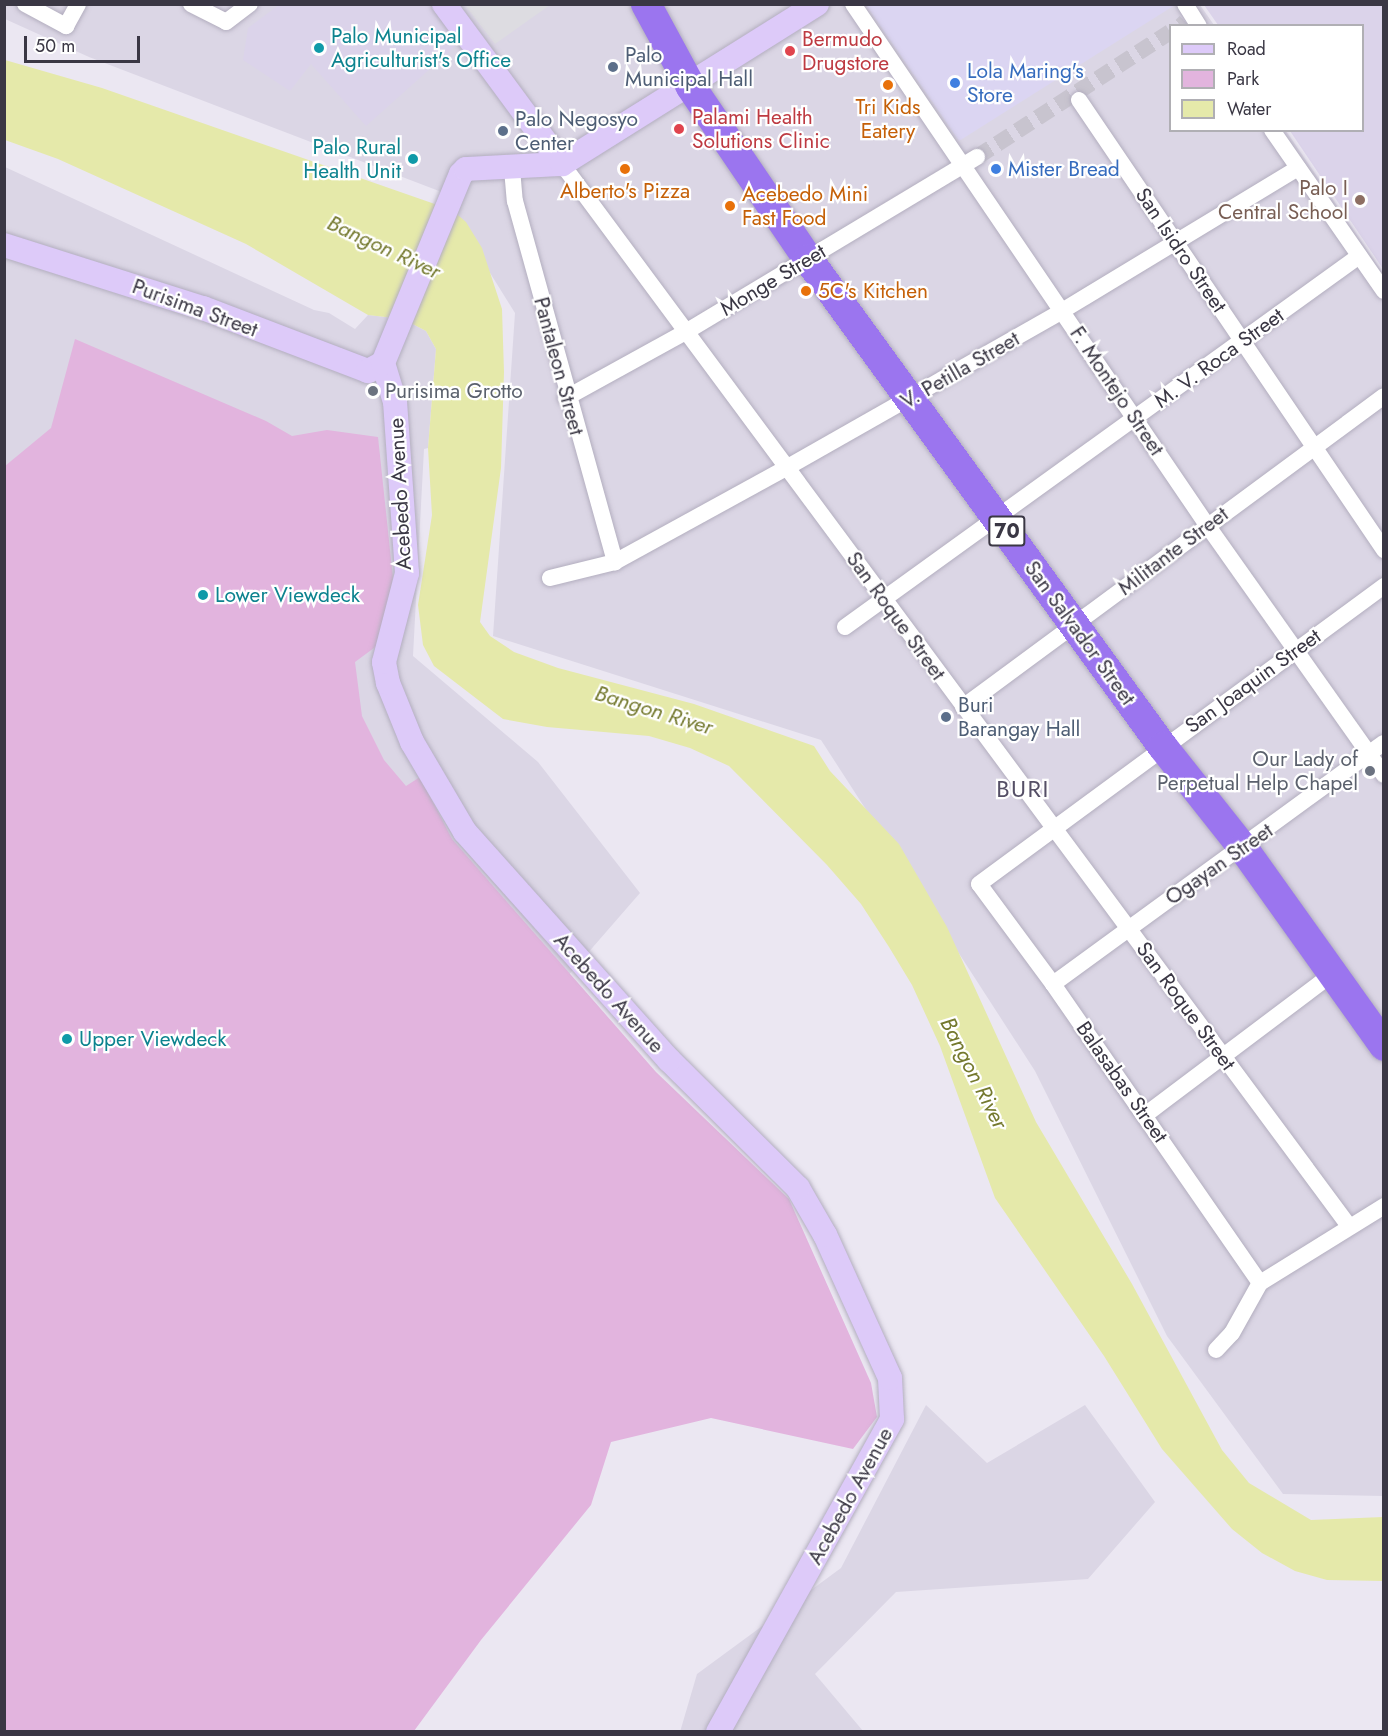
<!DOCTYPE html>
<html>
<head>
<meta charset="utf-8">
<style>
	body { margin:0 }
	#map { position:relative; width:1388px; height:1736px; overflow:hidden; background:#ebe7f2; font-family:Jost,sans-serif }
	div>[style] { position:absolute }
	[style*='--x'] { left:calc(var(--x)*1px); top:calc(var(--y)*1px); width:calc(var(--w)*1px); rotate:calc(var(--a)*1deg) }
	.residential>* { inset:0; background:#dbd6e5 }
	.commercial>* { inset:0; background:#dbd5f2 }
	.education>* { inset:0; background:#dbd3ea }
	.green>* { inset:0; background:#e2b4de }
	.parking>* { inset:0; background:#dddce1 }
	.water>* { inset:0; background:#e5e9aa }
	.street-tunnel>* { height:16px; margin-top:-8px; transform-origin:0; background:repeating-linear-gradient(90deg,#c8c4cf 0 16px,transparent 0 24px) }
	.roads { filter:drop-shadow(0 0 2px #b3aebf) drop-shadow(0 0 2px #b3aebf) }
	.street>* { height:16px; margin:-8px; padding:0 8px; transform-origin:8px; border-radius:8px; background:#fff }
	.secondary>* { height:24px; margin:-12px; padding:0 12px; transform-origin:12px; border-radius:12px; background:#ddcaf9 }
	.highway>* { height:30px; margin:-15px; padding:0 15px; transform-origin:15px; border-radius:15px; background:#9b75ef }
	.dots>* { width:16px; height:16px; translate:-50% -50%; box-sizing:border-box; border:3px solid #fff; border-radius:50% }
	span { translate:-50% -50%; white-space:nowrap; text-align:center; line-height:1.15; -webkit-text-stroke:4.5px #fff; paint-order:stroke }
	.shield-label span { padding:2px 4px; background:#fff; border:2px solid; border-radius:4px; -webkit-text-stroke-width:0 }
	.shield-label { font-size:20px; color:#3a3744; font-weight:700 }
	.culture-label { font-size:21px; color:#0d838f }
	.left { translate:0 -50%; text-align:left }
	.right { translate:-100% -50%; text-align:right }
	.health-label { font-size:21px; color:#be3a42 }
	.service-label { font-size:21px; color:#4e5e75 }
	.shop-label { font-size:21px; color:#366cbe }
	.food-label { font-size:21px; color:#c56008 }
	.education-label { font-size:21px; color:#785e54 }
	.street-label { font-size:21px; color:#3a3744 }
	.worship-label { font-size:21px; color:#5b616d }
	.water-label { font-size:22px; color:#74792e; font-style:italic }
	.quarter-label { font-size:24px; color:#554f66; letter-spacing:1.5px }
	.frame { position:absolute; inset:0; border:6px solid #3a3744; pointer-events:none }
	.legend { position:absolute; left:1169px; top:24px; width:195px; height:108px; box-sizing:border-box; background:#fff; border:2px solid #b0afb4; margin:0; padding:8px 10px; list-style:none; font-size:18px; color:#3a3744 }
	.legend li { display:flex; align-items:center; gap:12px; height:30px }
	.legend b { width:30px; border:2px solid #b0afb4 }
	.scale { position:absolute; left:24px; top:36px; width:116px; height:27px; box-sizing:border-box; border:3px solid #3a3744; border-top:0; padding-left:8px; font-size:18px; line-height:21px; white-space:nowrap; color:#3a3744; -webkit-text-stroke:4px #fff; paint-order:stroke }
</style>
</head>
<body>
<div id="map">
	<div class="residential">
		<div style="clip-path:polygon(5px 4px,1200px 5px,1214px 25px,1170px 26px,1170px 130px,1286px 131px,1383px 273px,1383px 1496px,1283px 1494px,1167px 1336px,1035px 1071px,821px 740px,493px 636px,515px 313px,439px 191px,89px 57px,5px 19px)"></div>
		<div style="clip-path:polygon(5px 167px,314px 310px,329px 313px,355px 329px,368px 315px,403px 319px,426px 331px,436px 349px,428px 448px,424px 449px,413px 656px,538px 762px,640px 893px,546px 1001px,5px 594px)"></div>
		<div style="clip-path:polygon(926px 1405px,987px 1463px,1085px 1405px,1155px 1502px,1088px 1579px,896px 1592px,815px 1674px,863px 1731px,680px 1732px,697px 1674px,841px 1568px)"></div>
	</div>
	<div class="commercial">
		<div style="clip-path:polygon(866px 5px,1175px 5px,959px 141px)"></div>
	</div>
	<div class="education">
		<div style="clip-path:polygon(279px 5px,429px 5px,459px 43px,366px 126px,311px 64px,290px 91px,243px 60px,248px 28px)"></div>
		<div style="clip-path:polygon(1204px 5px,1383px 5px,1383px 269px,1290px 131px,1362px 130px,1362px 26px,1218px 25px)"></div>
	</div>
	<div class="green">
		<div style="clip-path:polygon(75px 339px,266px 421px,292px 436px,327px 430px,378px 437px,393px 578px,378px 645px,355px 662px,362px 716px,384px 760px,406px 786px,420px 777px,452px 839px,656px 1072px,789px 1199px,871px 1383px,877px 1417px,853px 1449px,711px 1418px,611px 1442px,591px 1505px,481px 1640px,414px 1731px,5px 1732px,5px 466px,51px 428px)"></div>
	</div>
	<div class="parking">
		<div style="clip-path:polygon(465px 5px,550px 5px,495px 44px)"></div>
	</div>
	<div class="water">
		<div style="clip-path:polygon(5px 60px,102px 88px,452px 210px,466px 222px,482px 248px,502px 309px,504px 372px,501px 468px,480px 622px,490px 636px,514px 652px,558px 668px,694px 704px,814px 746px,830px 771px,899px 844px,947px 927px,1036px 1122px,1132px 1284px,1222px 1450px,1249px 1483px,1311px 1520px,1383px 1517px,1383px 1581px,1327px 1580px,1295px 1571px,1262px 1553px,1232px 1529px,1162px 1449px,1104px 1356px,995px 1198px,940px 1046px,912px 985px,889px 947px,861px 904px,827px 865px,729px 766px,690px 748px,649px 736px,547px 727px,503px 719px,434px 666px,423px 645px,418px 605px,432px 515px,428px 448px,436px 349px,426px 331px,403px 319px,368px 315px,246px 244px,58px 159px,5px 140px)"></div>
	</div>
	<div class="street-tunnel">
		<div style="--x:1181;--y:26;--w:6;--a:-45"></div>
		<div style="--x:977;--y:157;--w:230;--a:-32.9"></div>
	</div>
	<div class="roads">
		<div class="street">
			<div style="--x:25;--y:4;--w:47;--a:28.2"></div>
			<div style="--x:66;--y:26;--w:25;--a:-61"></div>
			<div style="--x:191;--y:4;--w:39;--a:27"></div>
			<div style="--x:226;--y:22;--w:30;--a:-37"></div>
			<div style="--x:853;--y:4;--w:630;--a:55.81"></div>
			<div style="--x:1207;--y:525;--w:306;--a:54.7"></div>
			<div style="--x:1185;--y:4;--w:26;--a:58"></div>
			<div style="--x:1079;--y:100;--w:544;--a:55.87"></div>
			<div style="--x:1272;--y:130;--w:196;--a:55.2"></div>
			<div style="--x:562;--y:164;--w:1322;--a:53.46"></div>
			<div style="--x:512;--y:169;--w:32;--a:85"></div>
			<div style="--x:515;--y:201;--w:375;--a:74.5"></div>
			<div style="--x:566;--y:398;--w:141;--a:-28.9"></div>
			<div style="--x:689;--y:330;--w:336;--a:-31"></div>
			<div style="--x:550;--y:578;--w:67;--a:-13.8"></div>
			<div style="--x:615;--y:562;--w:195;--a:-28.8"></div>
			<div style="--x:786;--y:468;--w:318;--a:-29.6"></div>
			<div style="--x:1062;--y:311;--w:276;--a:-31.2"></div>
			<div style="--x:845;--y:627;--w:634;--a:-35.82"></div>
			<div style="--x:963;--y:707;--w:523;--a:-36.45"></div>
			<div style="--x:1053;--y:984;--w:409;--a:-36.1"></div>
			<div style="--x:1145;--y:1115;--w:234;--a:-37"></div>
			<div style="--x:1260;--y:1283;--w:364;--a:-124.7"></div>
			<div style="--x:1053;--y:984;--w:124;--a:-126.5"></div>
			<div style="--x:979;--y:884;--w:503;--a:-36.35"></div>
			<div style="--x:1216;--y:1350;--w:23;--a:-47"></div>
			<div style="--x:1232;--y:1333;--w:57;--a:-60.8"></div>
			<div style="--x:1260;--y:1283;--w:146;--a:-31.8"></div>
		</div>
		<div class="secondary">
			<div style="--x:444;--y:4;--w:199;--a:53.6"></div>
			<div style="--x:4;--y:245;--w:209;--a:17.6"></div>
			<div style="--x:203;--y:308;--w:177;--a:20.9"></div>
			<div style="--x:368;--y:371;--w:17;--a:-28"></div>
			<div style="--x:718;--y:1732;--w:358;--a:-60.9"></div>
			<div style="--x:892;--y:1419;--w:41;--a:-92.8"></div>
			<div style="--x:890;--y:1378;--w:157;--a:-114.4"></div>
			<div style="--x:825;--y:1235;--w:54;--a:-119.9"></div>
			<div style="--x:798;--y:1188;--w:182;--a:-135.2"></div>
			<div style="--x:669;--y:1060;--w:306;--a:-131.8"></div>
			<div style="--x:465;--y:832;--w:104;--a:-120.5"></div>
			<div style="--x:412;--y:742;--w:64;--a:-112.1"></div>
			<div style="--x:388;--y:683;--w:21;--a:-101"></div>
			<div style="--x:384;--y:662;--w:92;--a:-75.5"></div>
			<div style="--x:407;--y:573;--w:171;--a:-94"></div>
			<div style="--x:395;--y:402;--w:41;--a:-107.1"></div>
			<div style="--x:383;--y:363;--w:204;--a:-67.6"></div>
			<div style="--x:461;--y:174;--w:7;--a:-45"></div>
			<div style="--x:466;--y:169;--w:96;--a:-3"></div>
			<div style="--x:562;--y:164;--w:301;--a:-32.1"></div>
		</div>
		<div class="highway">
			<div style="--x:646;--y:4;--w:94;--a:61.5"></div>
			<div style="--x:691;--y:87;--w:208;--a:55.8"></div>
			<div style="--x:808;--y:259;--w:603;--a:53.97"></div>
			<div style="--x:1163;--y:747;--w:129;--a:51.6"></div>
			<div style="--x:1243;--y:848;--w:243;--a:54.5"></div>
		</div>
	</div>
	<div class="dots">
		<div style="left:319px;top:48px;background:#0f9aa8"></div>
		<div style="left:790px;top:51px;background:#e0444e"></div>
		<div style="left:613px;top:67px;background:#5c6f8a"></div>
		<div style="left:955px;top:83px;background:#3f7fe0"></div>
		<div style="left:888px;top:85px;background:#e8710a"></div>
		<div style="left:679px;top:129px;background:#e0444e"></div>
		<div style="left:503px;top:131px;background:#5c6f8a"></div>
		<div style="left:413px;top:159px;background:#0f9aa8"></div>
		<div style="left:625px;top:169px;background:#e8710a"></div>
		<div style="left:996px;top:169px;background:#3f7fe0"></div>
		<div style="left:1360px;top:200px;background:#8d6e63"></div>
		<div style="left:730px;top:206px;background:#e8710a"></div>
		<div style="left:806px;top:291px;background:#e8710a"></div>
		<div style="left:373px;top:391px;background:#6b7280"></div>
		<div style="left:203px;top:595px;background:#0f9aa8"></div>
		<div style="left:946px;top:717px;background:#5c6f8a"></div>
		<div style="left:1370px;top:771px;background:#6b7280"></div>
		<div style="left:67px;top:1039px;background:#0f9aa8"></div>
	</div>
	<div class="shield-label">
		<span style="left:1007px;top:531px">70</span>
	</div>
	<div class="culture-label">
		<span class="left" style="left:331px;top:48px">Palo Municipal<br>Agriculturist's Office</span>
		<span class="right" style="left:401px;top:159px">Palo Rural<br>Health Unit</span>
		<span class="left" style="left:215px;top:595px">Lower Viewdeck</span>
		<span class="left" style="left:79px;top:1039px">Upper Viewdeck</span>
	</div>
	<div class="health-label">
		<span class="left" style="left:802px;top:51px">Bermudo<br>Drugstore</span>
		<span class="left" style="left:692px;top:129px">Palami Health<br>Solutions Clinic</span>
	</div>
	<div class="service-label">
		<span class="left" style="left:625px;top:67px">Palo<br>Municipal Hall</span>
		<span class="left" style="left:515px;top:131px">Palo Negosyo<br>Center</span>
		<span class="left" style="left:958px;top:717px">Buri<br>Barangay Hall</span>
	</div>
	<div class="shop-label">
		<span class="left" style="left:967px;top:83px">Lola Maring's<br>Store</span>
		<span class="left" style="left:1008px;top:169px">Mister Bread</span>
	</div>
	<div class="food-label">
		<span style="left:888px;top:119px">Tri Kids<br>Eatery</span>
		<span style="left:625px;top:191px">Alberto's Pizza</span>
		<span class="left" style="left:742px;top:206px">Acebedo Mini<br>Fast Food</span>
		<span class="left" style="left:818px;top:291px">5C's Kitchen</span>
	</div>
	<div class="education-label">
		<span class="right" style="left:1348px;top:200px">Palo I<br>Central School</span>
	</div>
	<div class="street-label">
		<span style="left:1181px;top:250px;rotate:56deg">San Isidro Street</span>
		<span style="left:773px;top:280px;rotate:-31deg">Monge Street</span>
		<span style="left:195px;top:308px;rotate:20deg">Purisima Street</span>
		<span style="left:1219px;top:358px;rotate:-36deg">M. V. Roca Street</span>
		<span style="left:559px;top:366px;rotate:75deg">Pantaleon Street</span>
		<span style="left:960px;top:370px;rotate:-30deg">V. Petilla Street</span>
		<span style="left:1117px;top:391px;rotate:56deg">F. Montejo Street</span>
		<span style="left:400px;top:494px;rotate:-93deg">Acebedo Avenue</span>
		<span style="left:1173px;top:551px;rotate:-37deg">Militante Street</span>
		<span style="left:896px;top:616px;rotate:54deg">San Roque Street</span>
		<span style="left:1080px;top:633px;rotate:54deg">San Salvador Street</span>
		<span style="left:1253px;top:681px;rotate:-36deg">San Joaquin Street</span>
		<span style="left:1219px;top:864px;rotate:-35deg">Ogayan Street</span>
		<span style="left:609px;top:993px;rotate:48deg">Acebedo Avenue</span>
		<span style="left:1186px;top:1006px;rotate:54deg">San Roque Street</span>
		<span style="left:1122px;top:1082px;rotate:55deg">Balasabas Street</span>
		<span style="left:850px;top:1496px;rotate:-61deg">Acebedo Avenue</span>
	</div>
	<div class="worship-label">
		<span class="left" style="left:385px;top:391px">Purisima Grotto</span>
		<span class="right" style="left:1358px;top:771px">Our Lady of<br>Perpetual Help Chapel</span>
	</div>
	<div class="water-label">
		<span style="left:384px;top:247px;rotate:25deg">Bangon River</span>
		<span style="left:654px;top:710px;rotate:17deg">Bangon River</span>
		<span style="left:974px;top:1073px;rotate:63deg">Bangon River</span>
	</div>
	<div class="quarter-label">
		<span style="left:1023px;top:789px">BURI</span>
	</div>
	<div class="frame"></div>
	<ul class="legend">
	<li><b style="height:8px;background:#ddcaf9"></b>Road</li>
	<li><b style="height:16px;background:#e2b4de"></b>Park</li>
	<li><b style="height:16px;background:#e5e9aa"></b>Water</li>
	</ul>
	<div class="scale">50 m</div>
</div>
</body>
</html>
